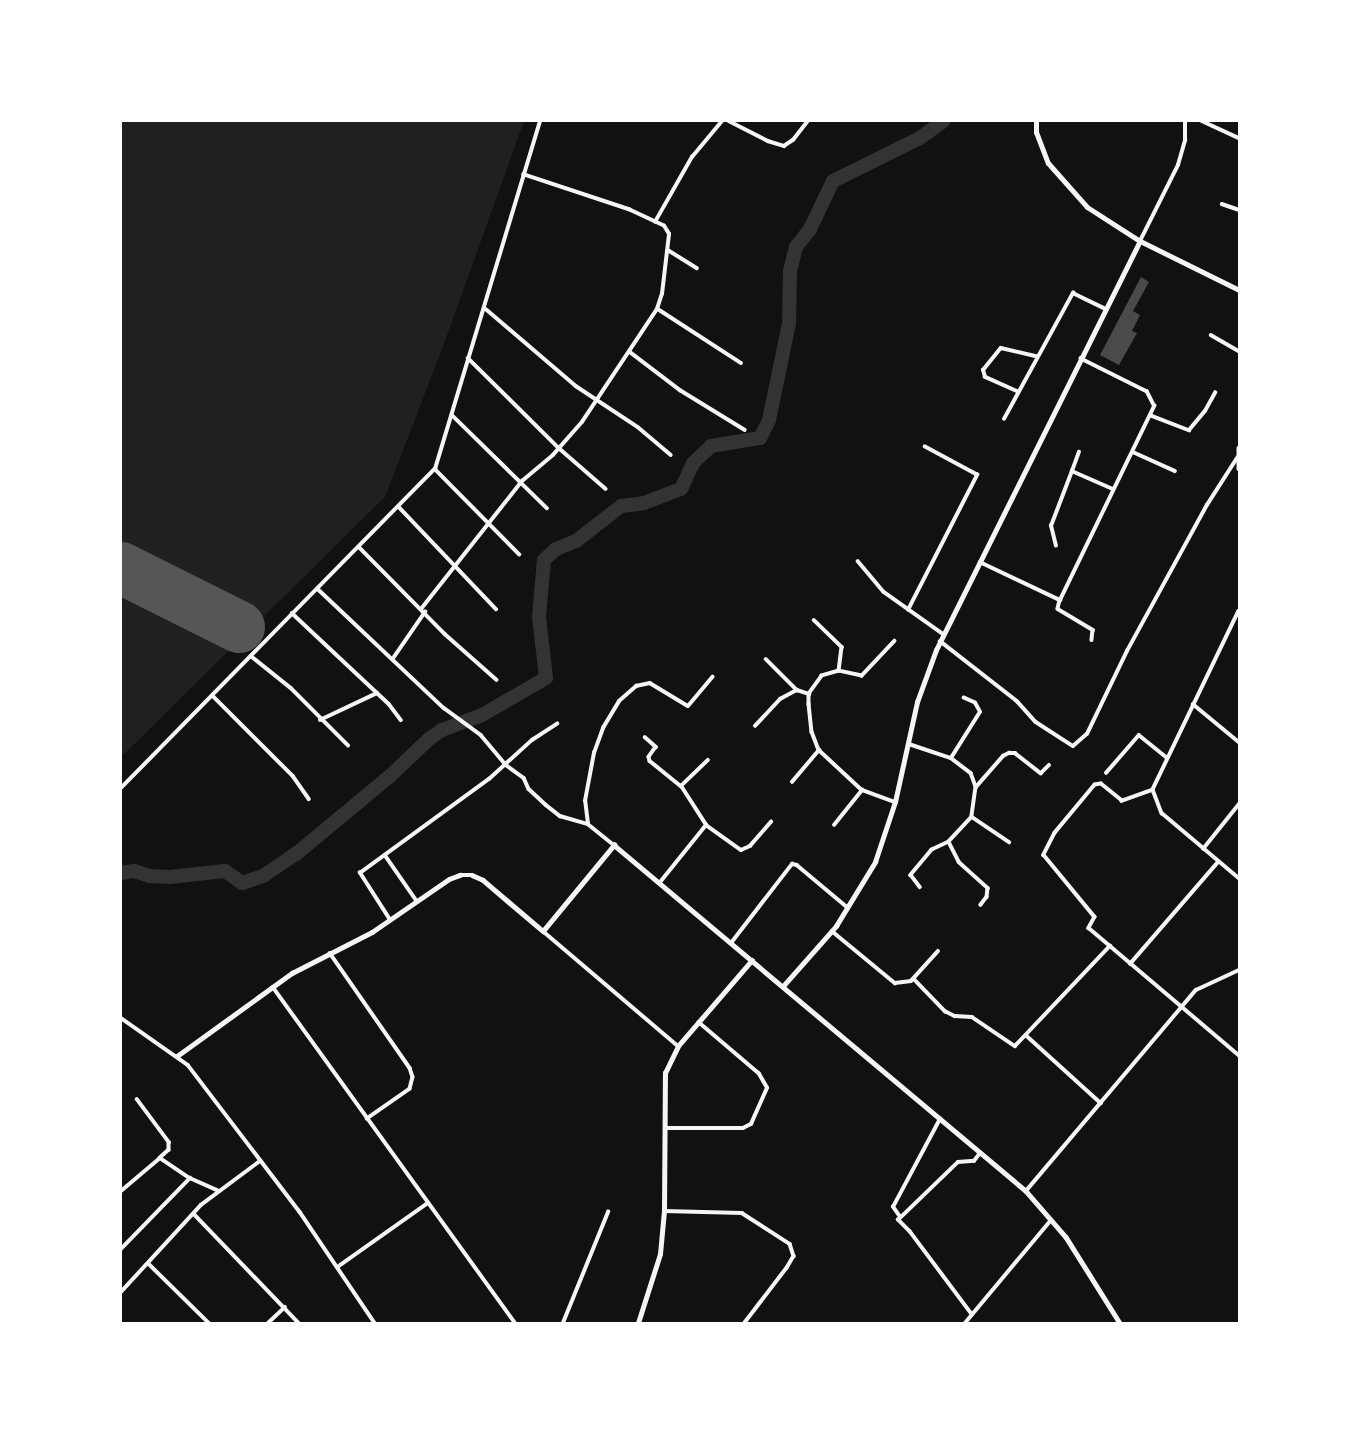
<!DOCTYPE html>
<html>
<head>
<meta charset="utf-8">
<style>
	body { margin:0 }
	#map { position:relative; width:1360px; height:1444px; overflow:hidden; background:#111; font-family:Jost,sans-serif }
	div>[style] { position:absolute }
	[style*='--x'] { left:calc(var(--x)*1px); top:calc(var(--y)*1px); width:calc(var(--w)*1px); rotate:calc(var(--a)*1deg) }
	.green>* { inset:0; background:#202020 }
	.river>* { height:14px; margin:-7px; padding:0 7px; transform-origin:7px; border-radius:7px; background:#333 }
	.runway>* { height:52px; margin:-26px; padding:0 26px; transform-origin:26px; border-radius:26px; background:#565656 }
	.building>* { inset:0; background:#4a4a4a }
	.minor>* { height:3.5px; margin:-1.75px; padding:0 1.75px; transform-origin:1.75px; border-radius:1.75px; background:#f5f5f5 }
	.tertiary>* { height:4.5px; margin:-2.25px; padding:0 2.25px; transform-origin:2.25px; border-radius:2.25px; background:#f5f5f5 }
	.secondary>* { height:5px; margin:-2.5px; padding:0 2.5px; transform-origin:2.5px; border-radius:2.5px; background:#f5f5f5 }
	span { translate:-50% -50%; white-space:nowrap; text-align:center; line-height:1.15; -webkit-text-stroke:6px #fff; paint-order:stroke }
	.frame { position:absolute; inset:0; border:122px solid #fff; pointer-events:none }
</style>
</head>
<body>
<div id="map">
	<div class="green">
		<div style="clip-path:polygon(121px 121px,524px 121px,445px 341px,385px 497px,121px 757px)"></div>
	</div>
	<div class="river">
		<div style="--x:121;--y:873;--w:13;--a:-9"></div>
		<div style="--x:134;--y:871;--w:16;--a:18"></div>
		<div style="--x:149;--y:876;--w:21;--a:3"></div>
		<div style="--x:170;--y:877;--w:55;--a:-6.2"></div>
		<div style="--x:225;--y:871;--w:21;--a:35"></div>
		<div style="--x:242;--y:883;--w:22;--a:-18"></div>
		<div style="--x:263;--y:876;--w:40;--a:-34"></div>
		<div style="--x:296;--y:854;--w:122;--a:-39.7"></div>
		<div style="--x:390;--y:776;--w:54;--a:-43.5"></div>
		<div style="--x:429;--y:739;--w:16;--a:-35"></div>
		<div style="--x:442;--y:730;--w:43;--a:-20.6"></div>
		<div style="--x:482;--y:715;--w:74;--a:-30"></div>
		<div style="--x:546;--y:678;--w:61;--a:-96.5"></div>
		<div style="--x:539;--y:617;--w:57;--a:-85"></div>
		<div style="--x:544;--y:560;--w:16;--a:-43"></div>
		<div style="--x:556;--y:549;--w:22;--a:-22"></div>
		<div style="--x:576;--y:541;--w:57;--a:-37.9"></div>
		<div style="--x:621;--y:506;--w:23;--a:-7"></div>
		<div style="--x:644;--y:503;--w:40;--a:-21"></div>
		<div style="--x:681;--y:489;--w:29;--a:-65"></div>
		<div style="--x:693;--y:463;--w:25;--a:-43"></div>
		<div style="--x:711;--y:446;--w:50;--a:-9.3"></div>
		<div style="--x:760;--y:438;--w:20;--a:-63"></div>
		<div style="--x:769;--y:420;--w:99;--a:-78.3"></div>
		<div style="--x:789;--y:323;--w:52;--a:-88.9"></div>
		<div style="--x:790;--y:271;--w:25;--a:-76"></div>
		<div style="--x:796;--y:247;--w:23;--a:-52"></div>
		<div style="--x:810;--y:229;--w:53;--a:-64.4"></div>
		<div style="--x:833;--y:181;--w:97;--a:-26.3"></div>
		<div style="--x:920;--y:138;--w:29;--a:-36"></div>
	</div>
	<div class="runway">
		<div style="--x:121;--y:568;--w:132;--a:26.6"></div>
	</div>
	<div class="building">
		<div style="clip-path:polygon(1141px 277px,1149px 282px,1133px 311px,1140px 315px,1132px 331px,1137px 333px,1119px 365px,1100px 355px)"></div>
	</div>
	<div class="minor">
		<div style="--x:729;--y:121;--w:44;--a:27.1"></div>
		<div style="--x:768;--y:141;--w:17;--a:17"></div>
		<div style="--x:784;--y:146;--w:11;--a:-34"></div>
		<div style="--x:793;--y:140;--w:24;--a:-52"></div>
		<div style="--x:1202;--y:121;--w:41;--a:24.7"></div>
		<div style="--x:1222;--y:204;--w:18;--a:19"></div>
		<div style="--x:655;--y:222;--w:75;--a:-60.4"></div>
		<div style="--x:692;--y:157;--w:47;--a:-50.2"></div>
		<div style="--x:1140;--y:241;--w:85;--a:-63.4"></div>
		<div style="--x:1178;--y:165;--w:26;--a:-74"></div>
		<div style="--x:1185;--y:140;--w:19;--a:-90"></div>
		<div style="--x:668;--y:250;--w:34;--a:32"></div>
		<div style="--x:486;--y:309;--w:118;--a:40.5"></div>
		<div style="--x:576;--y:386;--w:74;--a:33.5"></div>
		<div style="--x:638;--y:427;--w:43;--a:40.3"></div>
		<div style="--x:658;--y:309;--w:99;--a:33"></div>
		<div style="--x:1211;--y:335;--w:32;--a:30"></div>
		<div style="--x:630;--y:352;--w:63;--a:37.2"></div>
		<div style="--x:680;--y:390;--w:76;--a:31.6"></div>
		<div style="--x:468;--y:358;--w:128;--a:44.7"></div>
		<div style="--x:559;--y:448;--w:62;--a:41.1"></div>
		<div style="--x:1018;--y:392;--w:36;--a:-156"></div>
		<div style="--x:985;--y:377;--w:7;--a:-106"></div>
		<div style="--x:983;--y:370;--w:28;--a:-51"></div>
		<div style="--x:1001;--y:348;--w:36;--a:13"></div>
		<div style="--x:452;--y:415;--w:133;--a:44.4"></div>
		<div style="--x:1152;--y:416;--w:40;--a:21"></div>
		<div style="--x:1189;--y:430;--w:25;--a:-50"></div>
		<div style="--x:1205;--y:411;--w:21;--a:-61"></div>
		<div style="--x:1004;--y:419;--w:144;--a:-61.3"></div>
		<div style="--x:1073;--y:293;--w:37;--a:26"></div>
		<div style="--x:1239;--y:448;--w:21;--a:90"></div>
		<div style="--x:1133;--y:452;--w:46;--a:24.3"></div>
		<div style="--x:435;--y:469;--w:120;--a:45.3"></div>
		<div style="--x:1072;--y:471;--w:20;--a:-70"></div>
		<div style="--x:399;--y:507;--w:141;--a:46.4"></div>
		<div style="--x:1056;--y:546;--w:21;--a:-104"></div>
		<div style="--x:1051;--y:526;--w:59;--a:-69.1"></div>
		<div style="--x:1072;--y:471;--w:45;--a:23.7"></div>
		<div style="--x:360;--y:548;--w:121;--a:45.3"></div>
		<div style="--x:445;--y:634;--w:69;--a:41.5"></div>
		<div style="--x:858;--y:561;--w:40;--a:50"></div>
		<div style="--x:884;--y:592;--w:72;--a:35.4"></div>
		<div style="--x:980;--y:562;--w:89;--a:25.4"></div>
		<div style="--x:1060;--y:600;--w:216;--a:-64.1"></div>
		<div style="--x:1154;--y:406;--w:16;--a:-117"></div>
		<div style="--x:1147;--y:392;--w:74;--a:-153.4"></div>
		<div style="--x:318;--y:589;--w:173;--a:43.4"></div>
		<div style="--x:444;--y:708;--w:46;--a:36.1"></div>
		<div style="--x:481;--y:735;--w:39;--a:50"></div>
		<div style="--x:506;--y:765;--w:22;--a:36"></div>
		<div style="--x:524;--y:778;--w:12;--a:66"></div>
		<div style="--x:529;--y:789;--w:23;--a:43"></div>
		<div style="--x:546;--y:805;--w:18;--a:38"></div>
		<div style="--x:560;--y:816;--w:29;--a:16"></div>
		<div style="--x:588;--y:824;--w:33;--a:39"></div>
		<div style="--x:1060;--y:600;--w:9;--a:103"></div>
		<div style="--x:1058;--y:609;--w:41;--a:31"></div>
		<div style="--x:1093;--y:630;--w:10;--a:96"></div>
		<div style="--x:421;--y:609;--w:163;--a:-51.7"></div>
		<div style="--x:522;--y:481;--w:40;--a:-40"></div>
		<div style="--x:553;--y:455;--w:44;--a:-48.7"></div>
		<div style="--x:582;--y:422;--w:136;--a:-56.4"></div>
		<div style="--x:657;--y:309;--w:16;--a:-72"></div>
		<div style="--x:662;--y:294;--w:60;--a:-83.3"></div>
		<div style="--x:669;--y:234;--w:9;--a:-122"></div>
		<div style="--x:664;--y:226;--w:38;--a:-155"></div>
		<div style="--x:630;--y:210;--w:112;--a:-161.7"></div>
		<div style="--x:908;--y:610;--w:152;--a:-62.9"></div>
		<div style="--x:977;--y:475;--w:59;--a:-151.7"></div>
		<div style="--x:1239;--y:611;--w:199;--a:115.7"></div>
		<div style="--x:1153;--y:790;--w:25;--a:69"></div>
		<div style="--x:1162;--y:813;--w:101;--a:40.2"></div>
		<div style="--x:292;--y:613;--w:133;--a:43.2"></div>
		<div style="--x:389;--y:704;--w:20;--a:53"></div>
		<div style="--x:814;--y:620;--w:39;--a:44"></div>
		<div style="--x:842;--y:647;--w:24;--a:97"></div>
		<div style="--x:895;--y:641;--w:48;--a:133.3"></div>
		<div style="--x:862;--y:676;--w:24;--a:-168"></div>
		<div style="--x:839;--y:671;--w:18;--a:164"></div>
		<div style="--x:822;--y:676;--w:22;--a:126"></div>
		<div style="--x:809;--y:694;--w:10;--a:90"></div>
		<div style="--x:809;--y:704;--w:28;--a:84"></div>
		<div style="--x:812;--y:732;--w:19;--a:69"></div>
		<div style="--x:819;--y:750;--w:59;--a:42.9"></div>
		<div style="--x:862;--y:790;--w:35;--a:20"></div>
		<div style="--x:940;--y:641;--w:98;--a:37.9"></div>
		<div style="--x:1017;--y:701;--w:28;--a:48"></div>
		<div style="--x:1036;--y:722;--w:44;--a:33"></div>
		<div style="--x:1073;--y:746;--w:18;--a:-41"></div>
		<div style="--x:1087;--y:734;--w:92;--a:-64.3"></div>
		<div style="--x:1127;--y:651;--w:166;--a:-61.3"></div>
		<div style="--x:1207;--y:505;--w:56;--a:-57.4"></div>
		<div style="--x:251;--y:656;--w:51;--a:38.7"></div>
		<div style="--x:291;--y:688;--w:81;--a:45"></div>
		<div style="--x:394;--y:657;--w:55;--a:-55.4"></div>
		<div style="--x:766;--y:659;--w:44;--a:45"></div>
		<div style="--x:797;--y:690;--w:13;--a:18"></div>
		<div style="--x:213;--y:696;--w:113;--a:45"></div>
		<div style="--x:293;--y:776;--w:28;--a:55"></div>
		<div style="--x:1193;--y:704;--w:60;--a:39.6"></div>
		<div style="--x:320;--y:720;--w:63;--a:-25.3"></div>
		<div style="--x:755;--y:726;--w:37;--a:-47"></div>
		<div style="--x:780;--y:699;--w:19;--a:-28"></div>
		<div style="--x:645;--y:737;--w:15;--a:42"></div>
		<div style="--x:656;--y:747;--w:12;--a:125"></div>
		<div style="--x:649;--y:757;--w:4;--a:76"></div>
		<div style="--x:650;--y:761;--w:40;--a:39"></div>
		<div style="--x:909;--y:744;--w:44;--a:18.4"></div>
		<div style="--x:951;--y:758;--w:25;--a:37"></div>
		<div style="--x:971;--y:773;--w:15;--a:70"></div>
		<div style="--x:976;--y:787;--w:30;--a:98"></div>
		<div style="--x:972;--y:817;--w:34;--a:133"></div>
		<div style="--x:949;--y:842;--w:19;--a:155"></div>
		<div style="--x:932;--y:850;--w:33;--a:130"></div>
		<div style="--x:911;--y:875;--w:15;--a:53"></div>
		<div style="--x:951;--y:758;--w:54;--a:-57.8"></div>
		<div style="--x:980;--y:712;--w:10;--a:-119"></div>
		<div style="--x:975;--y:703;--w:12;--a:-156"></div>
		<div style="--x:1106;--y:773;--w:50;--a:-49"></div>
		<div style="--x:1139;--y:735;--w:35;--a:39"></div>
		<div style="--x:792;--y:782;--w:42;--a:-49.8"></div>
		<div style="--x:976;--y:787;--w:41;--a:-48.9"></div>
		<div style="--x:1003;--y:756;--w:7;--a:-27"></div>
		<div style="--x:1009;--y:753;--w:6;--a:0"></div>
		<div style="--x:1015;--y:753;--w:33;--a:38"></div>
		<div style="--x:1041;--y:773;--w:11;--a:-45"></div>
		<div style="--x:121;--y:788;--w:448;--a:-45.5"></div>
		<div style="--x:435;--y:469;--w:363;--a:-73.2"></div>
		<div style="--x:1153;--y:790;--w:33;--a:160"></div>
		<div style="--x:1122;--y:801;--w:27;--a:-141"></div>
		<div style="--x:1101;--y:784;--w:6;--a:171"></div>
		<div style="--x:1095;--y:785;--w:62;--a:129.8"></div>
		<div style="--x:1055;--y:833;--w:25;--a:117"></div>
		<div style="--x:1044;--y:855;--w:80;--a:50.6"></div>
		<div style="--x:1095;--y:917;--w:13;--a:119"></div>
		<div style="--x:1089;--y:928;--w:197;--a:40.3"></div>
		<div style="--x:972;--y:817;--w:45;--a:34"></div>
		<div style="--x:588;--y:824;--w:23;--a:-97"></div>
		<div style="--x:585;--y:801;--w:49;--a:-79.4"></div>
		<div style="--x:594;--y:753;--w:27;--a:-70"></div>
		<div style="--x:603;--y:728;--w:31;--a:-59"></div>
		<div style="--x:619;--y:701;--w:23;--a:-41"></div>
		<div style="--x:636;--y:686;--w:14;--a:-12"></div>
		<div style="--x:650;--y:683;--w:44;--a:31.2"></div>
		<div style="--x:688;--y:706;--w:38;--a:-50"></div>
		<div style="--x:706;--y:825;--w:43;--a:35.5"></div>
		<div style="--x:741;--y:850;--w:10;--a:-24"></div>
		<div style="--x:750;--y:846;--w:32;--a:-49"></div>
		<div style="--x:834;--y:825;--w:45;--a:-51.3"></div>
		<div style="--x:949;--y:842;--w:22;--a:63"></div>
		<div style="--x:959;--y:862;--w:39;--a:42"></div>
		<div style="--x:988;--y:888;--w:9;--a:96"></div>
		<div style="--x:987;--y:897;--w:10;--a:127"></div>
		<div style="--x:1203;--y:849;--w:58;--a:-51.3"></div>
		<div style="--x:385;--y:855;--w:56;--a:55.2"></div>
		<div style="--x:661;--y:881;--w:72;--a:-51.2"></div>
		<div style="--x:706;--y:825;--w:46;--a:-122.7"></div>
		<div style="--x:681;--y:786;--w:37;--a:-44"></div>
		<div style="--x:390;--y:920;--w:56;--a:-122.6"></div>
		<div style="--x:360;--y:873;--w:160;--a:-36.1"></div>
		<div style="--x:489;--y:779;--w:58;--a:-42.2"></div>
		<div style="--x:532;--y:740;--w:30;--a:-33"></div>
		<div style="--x:543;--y:931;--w:177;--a:40.4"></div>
		<div style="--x:832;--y:931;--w:82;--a:39.5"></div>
		<div style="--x:895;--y:983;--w:16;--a:-7"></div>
		<div style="--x:911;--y:981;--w:40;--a:-48"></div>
		<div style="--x:731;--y:943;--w:100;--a:-52.3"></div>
		<div style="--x:792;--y:864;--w:5;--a:11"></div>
		<div style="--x:797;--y:865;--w:65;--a:40"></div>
		<div style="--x:330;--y:953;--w:140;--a:55.2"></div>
		<div style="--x:410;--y:1068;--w:9;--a:72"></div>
		<div style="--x:413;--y:1077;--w:12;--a:104"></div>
		<div style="--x:410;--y:1089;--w:52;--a:145.1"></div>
		<div style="--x:1130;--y:964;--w:135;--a:-49.2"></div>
		<div style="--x:914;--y:979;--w:45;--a:45.9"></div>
		<div style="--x:945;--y:1011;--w:11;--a:27"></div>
		<div style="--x:955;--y:1016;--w:17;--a:3"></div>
		<div style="--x:972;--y:1017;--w:52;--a:34"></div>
		<div style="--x:1015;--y:1046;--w:138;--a:-46.5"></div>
		<div style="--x:273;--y:987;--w:414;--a:54.2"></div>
		<div style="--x:121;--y:1018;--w:82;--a:35"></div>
		<div style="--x:188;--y:1065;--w:185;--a:52.7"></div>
		<div style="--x:300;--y:1212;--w:134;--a:56"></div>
		<div style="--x:1027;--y:1036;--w:100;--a:42.2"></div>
		<div style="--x:137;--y:1099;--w:54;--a:53.3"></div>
		<div style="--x:169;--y:1142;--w:8;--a:90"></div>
		<div style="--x:169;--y:1150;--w:12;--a:138"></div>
		<div style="--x:665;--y:1128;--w:78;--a:0"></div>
		<div style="--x:743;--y:1128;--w:9;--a:-27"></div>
		<div style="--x:751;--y:1124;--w:39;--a:-66"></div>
		<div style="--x:767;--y:1088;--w:16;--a:-120"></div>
		<div style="--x:759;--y:1074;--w:79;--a:-139.6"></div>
		<div style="--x:121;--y:1191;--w:51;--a:-40.2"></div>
		<div style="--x:160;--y:1158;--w:36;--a:34"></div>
		<div style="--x:190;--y:1178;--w:30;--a:24"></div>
		<div style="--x:1026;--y:1191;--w:263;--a:-49.8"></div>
		<div style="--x:1196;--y:990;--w:47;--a:-24.9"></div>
		<div style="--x:664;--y:1211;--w:78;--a:1.5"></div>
		<div style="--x:742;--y:1213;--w:57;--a:32.9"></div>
		<div style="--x:790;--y:1244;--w:13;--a:72"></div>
		<div style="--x:794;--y:1256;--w:14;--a:120"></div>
		<div style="--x:787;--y:1268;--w:69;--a:127.4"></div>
		<div style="--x:194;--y:1214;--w:151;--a:46.1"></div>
		<div style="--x:900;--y:1217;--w:12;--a:-125"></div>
		<div style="--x:893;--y:1207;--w:100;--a:-61.9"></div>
		<div style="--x:121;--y:1249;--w:99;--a:-45.8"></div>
		<div style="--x:149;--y:1264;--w:84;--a:44.5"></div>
		<div style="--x:339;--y:1266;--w:109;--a:-35.3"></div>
		<div style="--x:121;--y:1292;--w:118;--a:-47.4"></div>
		<div style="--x:201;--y:1205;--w:74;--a:-36.7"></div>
		<div style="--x:972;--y:1315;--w:104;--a:-126.8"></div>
		<div style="--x:910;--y:1232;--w:17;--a:-135"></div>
		<div style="--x:898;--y:1220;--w:83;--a:-44"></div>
		<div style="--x:958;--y:1162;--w:16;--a:-4"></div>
		<div style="--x:974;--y:1161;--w:10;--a:-53"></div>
		<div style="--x:268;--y:1323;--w:23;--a:-43"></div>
		<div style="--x:563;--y:1323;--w:120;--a:-67.9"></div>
		<div style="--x:965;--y:1323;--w:134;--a:-50.1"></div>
	</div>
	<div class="tertiary">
		<div style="--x:784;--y:985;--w:79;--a:-48.6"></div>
		<div style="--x:836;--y:926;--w:75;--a:-58.6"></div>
		<div style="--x:875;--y:862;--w:63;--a:-71.6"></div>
		<div style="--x:895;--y:802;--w:102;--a:-77.6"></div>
		<div style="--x:917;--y:702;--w:55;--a:-69.9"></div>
		<div style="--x:936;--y:650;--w:457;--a:-63.5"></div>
		<div style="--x:177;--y:1056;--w:142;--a:-35.8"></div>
		<div style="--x:292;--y:973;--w:90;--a:-27.1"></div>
		<div style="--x:372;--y:932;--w:93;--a:-34.5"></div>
		<div style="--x:449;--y:879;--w:12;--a:-20"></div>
		<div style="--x:460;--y:875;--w:12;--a:0"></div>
		<div style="--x:472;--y:875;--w:12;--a:24"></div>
		<div style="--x:483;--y:880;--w:79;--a:40.4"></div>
		<div style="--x:543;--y:931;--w:112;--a:-50.5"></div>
		<div style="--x:614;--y:845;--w:538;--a:40.02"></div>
		<div style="--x:1026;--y:1191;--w:61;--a:49"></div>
		<div style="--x:1066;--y:1237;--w:102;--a:57.9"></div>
		<div style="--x:638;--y:1323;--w:72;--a:-72.3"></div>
		<div style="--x:660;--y:1254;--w:43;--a:-84.7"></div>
		<div style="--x:664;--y:1211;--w:138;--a:-89.6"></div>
		<div style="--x:665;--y:1073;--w:30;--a:-64"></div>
		<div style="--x:678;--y:1046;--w:113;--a:-49.3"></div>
	</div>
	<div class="secondary">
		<div style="--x:1036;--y:121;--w:11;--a:90"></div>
		<div style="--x:1036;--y:132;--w:33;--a:69"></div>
		<div style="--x:1048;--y:163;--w:59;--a:48.4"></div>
		<div style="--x:1087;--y:207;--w:63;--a:32.7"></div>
		<div style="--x:1140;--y:241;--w:110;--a:26.3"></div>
	</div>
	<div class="frame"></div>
</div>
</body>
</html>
